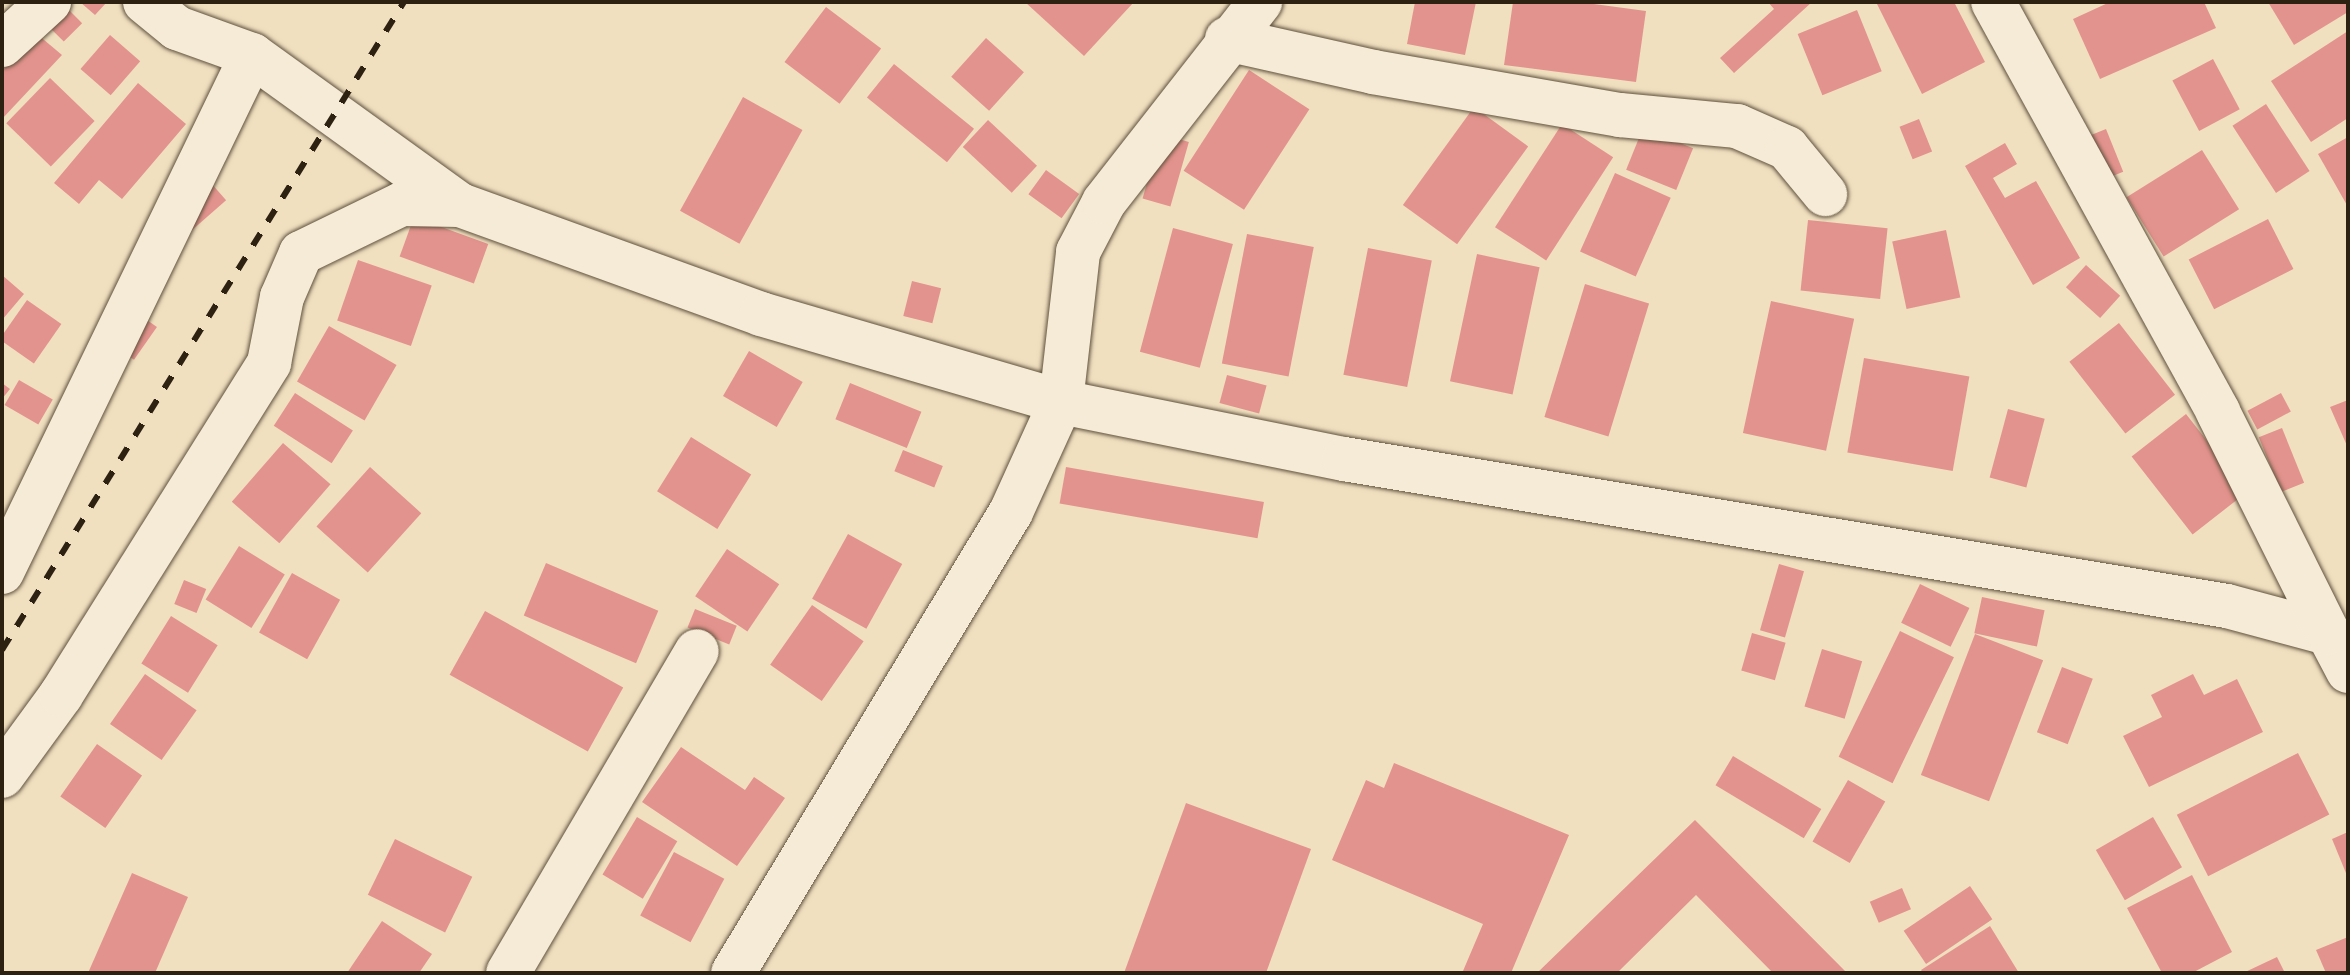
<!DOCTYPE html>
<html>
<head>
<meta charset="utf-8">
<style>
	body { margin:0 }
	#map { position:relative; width:2350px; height:975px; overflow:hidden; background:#f1e0c0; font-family:"IM FELL English",serif }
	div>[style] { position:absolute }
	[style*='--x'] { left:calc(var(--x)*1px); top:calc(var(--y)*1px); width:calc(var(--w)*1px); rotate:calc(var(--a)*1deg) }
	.building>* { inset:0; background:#e3938d; transform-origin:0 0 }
	.roads { filter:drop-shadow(0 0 2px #5e513d) drop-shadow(0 0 2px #5e513d) }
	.street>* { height:44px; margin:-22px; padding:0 22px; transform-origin:22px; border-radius:22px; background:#f6ebd6 }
	.secondary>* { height:44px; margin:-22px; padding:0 22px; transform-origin:22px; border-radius:22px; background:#f6ebd6 }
	.rail>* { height:6px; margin-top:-3px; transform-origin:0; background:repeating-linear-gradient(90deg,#2d2111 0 14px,transparent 0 28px) }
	span { translate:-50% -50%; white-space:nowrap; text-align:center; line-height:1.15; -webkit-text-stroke:8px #f6ebd6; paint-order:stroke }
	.frame { position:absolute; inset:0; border:4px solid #2d2111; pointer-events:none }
</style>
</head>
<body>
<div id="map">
	<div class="building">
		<div style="clip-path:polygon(80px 2px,107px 2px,95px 15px)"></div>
		<div style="clip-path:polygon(1025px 2px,1134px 2px,1084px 56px)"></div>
		<div style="clip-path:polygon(1415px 2px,1476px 2px,1465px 55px,1407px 44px)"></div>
		<div style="clip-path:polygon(1513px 2px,1579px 2px,1646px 11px,1636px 82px,1504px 65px)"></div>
		<div style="clip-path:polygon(1768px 2px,1812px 2px,1734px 73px,1720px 58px,1774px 9px)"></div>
		<div style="clip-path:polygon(1876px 2px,1954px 2px,1985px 62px,1922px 94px)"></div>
		<div style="clip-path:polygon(2110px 2px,2204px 2px,2216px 28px,2100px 79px,2073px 19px)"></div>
		<div style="clip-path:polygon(2268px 2px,2348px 2px,2348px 12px,2294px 45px)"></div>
		<div style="left:826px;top:7px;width:69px;height:69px;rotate:37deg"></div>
		<div style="left:68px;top:9px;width:20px;height:26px;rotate:45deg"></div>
		<div style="left:1857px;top:10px;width:66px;height:64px;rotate:68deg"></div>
		<div style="clip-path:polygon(2348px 31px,2348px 118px,2311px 142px,2271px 81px)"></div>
		<div style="clip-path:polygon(37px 34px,62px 55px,2px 119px,2px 71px)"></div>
		<div style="left:110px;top:35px;width:40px;height:45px;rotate:41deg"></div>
		<div style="left:986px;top:38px;width:51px;height:52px;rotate:42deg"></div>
		<div style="left:2213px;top:59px;width:57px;height:46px;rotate:62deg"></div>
		<div style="left:894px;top:64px;width:103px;height:43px;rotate:39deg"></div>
		<div style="left:1249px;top:70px;width:72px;height:120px;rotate:33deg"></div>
		<div style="left:50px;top:78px;width:62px;height:63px;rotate:44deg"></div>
		<div style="clip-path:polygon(138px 83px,186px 124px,122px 199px,99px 180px,79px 204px,54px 183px)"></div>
		<div style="left:743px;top:97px;width:68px;height:130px;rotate:29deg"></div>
		<div style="left:2266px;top:104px;width:80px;height:40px;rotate:57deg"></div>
		<div style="left:1474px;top:107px;width:67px;height:121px;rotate:36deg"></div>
		<div style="left:1919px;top:119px;width:35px;height:21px;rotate:68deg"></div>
		<div style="left:988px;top:120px;width:67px;height:37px;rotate:43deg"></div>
		<div style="left:1562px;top:124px;width:61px;height:123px;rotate:33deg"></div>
		<div style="left:1643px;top:128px;width:54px;height:45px;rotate:22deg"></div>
		<div style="left:2106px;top:129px;width:46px;height:22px;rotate:68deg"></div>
		<div style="left:1161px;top:134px;width:29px;height:67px;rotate:16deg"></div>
		<div style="clip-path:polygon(2348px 137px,2348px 207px,2318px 154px)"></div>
		<div style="clip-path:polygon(2005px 143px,2017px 164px,1993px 178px,2005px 198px,2036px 181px,2080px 258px,2033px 285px,1965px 166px)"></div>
		<div style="left:2202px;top:150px;width:70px;height:89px;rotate:58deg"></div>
		<div style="left:1046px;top:170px;width:41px;height:30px;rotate:36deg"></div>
		<div style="left:1615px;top:173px;width:61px;height:86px;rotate:24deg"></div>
		<div style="left:211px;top:183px;width:23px;height:45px;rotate:49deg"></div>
		<div style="left:414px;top:217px;width:79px;height:42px;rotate:20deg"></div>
		<div style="left:2268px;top:219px;width:56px;height:89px;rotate:63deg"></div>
		<div style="left:1808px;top:220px;width:80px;height:71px;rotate:6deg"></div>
		<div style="left:1173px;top:228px;width:62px;height:128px;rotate:15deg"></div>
		<div style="left:1946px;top:230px;width:69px;height:55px;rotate:78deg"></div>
		<div style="left:1247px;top:234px;width:68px;height:132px;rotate:11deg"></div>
		<div style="left:1368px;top:248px;width:65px;height:129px;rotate:11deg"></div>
		<div style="left:1477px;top:254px;width:64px;height:130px;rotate:12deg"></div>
		<div style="left:358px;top:260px;width:78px;height:64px;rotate:19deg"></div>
		<div style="left:2086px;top:265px;width:46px;height:30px;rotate:42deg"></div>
		<div style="clip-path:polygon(2px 275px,24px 294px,2px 320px)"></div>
		<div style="left:912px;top:281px;width:30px;height:36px;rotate:14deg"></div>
		<div style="left:1585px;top:284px;width:67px;height:139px;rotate:17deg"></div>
		<div style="left:27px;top:300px;width:42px;height:48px;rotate:35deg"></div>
		<div style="left:1771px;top:301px;width:85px;height:135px;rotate:12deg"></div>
		<div style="left:134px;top:311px;width:28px;height:40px;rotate:35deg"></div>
		<div style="left:2119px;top:323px;width:91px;height:63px;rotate:52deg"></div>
		<div style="left:329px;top:326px;width:78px;height:64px;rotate:30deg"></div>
		<div style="left:749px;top:351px;width:62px;height:52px;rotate:30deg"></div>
		<div style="left:1864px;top:358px;width:107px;height:96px;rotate:10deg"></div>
		<div style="left:1227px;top:375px;width:41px;height:29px;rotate:15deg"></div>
		<div style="left:19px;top:380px;width:39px;height:29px;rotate:30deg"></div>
		<div style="clip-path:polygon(2px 383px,10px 389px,2px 399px)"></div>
		<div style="left:850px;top:383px;width:77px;height:39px;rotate:22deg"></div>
		<div style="left:295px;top:393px;width:69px;height:39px;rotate:33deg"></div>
		<div style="left:2281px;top:393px;width:21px;height:38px;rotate:62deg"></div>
		<div style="clip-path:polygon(2348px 400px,2348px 448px,2330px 407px)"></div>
		<div style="left:2008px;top:409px;width:38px;height:71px;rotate:15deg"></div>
		<div style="left:2186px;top:414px;width:99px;height:69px;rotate:52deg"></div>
		<div style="left:2282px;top:428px;width:59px;height:25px;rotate:68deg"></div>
		<div style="left:691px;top:437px;width:71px;height:64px;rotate:32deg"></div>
		<div style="left:283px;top:443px;width:63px;height:78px;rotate:41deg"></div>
		<div style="left:903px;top:450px;width:43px;height:23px;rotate:22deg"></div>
		<div style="left:370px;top:467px;width:69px;height:80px;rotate:42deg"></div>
		<div style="left:1066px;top:467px;width:201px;height:37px;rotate:10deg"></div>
		<div style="left:848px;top:534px;width:62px;height:74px;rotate:29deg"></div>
		<div style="left:239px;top:546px;width:54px;height:63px;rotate:32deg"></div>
		<div style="left:727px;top:549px;width:63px;height:57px;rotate:34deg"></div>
		<div style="left:546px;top:563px;width:122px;height:57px;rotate:23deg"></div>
		<div style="left:1779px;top:564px;width:26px;height:69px;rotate:16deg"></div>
		<div style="left:292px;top:573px;width:55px;height:68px;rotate:29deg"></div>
		<div style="left:184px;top:580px;width:24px;height:26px;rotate:22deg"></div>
		<div style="left:1920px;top:584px;width:55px;height:43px;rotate:26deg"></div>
		<div style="left:1982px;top:597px;width:64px;height:37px;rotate:12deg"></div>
		<div style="left:812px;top:605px;width:63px;height:73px;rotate:35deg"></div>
		<div style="left:695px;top:609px;width:45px;height:20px;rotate:22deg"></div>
		<div style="left:485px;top:611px;width:158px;height:73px;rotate:29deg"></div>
		<div style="left:171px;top:616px;width:55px;height:56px;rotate:32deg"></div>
		<div style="left:1900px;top:631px;width:60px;height:140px;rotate:26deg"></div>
		<div style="left:1752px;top:633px;width:35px;height:39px;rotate:16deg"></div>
		<div style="left:1975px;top:634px;width:73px;height:151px;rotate:21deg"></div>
		<div style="left:1822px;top:649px;width:42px;height:60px;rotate:17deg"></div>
		<div style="left:2062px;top:667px;width:33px;height:70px;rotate:21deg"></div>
		<div style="left:145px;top:674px;width:63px;height:61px;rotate:35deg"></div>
		<div style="clip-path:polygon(2193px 674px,2204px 695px,2237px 679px,2263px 732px,2149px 787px,2123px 736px,2162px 717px,2151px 695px)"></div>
		<div style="left:97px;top:744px;width:55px;height:64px;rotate:35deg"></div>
		<div style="clip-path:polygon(681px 747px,745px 790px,754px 777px,785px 798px,737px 866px,642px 802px)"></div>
		<div style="left:2298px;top:753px;width:69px;height:136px;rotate:63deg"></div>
		<div style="left:1733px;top:756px;width:103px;height:34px;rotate:31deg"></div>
		<div style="clip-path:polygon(1394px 763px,1569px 835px,1511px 973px,1463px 971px,1483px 924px,1332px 860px,1366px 780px,1384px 788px)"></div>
		<div style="left:1848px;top:780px;width:43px;height:71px;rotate:30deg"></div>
		<div style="clip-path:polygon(1186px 803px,1311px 849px,1266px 973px,1124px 973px)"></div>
		<div style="left:637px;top:817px;width:47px;height:67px;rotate:31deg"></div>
		<div style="left:2153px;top:817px;width:58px;height:66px;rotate:60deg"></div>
		<div style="clip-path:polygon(1695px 820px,1847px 973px,1773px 973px,1696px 895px,1617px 973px,1537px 973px)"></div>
		<div style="clip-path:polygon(2348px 832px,2348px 878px,2332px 839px)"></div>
		<div style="left:395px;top:839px;width:86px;height:62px;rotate:26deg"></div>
		<div style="left:674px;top:852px;width:57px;height:72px;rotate:28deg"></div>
		<div style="clip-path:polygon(132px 873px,188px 897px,155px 973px,88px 973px)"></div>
		<div style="clip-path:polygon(2192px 875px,2232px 952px,2192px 973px,2162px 973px,2127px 908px)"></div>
		<div style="left:1970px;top:886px;width:40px;height:80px;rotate:56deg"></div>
		<div style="left:1902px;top:888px;width:23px;height:35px;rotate:67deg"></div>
		<div style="clip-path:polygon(382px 921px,432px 954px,419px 973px,347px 973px)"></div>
		<div style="clip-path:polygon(1990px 926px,2019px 973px,1923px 973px,1921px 970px)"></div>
		<div style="clip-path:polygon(2348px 937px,2348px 973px,2326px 973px,2316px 950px)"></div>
		<div style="clip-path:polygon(2277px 957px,2285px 973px,2243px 973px)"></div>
	</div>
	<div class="roads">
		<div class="street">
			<div style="--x:145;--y:2;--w:41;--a:39.1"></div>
			<div style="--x:177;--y:28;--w:80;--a:19.8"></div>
			<div style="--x:252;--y:55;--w:256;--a:35.8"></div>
			<div style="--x:460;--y:205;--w:320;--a:19.9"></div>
			<div style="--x:761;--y:314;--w:313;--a:16.3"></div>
			<div style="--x:1061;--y:402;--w:289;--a:11.4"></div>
			<div style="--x:1344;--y:459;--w:895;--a:9.45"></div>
			<div style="--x:2227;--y:606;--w:105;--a:15"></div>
			<div style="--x:2328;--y:633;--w:43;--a:62.2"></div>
			<div style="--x:1993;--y:2;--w:468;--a:61.2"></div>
			<div style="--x:2218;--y:412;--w:247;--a:63.5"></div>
			<div style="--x:1227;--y:39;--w:150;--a:12.7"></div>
			<div style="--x:1373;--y:72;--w:251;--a:9.9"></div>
			<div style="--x:1620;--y:115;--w:118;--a:5.4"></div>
			<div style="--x:1737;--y:126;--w:55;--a:23.7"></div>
			<div style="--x:1787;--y:148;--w:60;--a:50.4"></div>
			<div style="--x:2;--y:572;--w:574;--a:-64.19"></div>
			<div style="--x:2;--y:776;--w:100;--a:-53.9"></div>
			<div style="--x:61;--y:695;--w:392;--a:-57.9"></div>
			<div style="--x:269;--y:363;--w:67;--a:-78.9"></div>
			<div style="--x:282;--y:297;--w:48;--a:-66.6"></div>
			<div style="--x:301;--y:253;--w:112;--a:-25.9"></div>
			<div style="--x:402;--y:204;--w:58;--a:1"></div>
			<div style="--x:508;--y:973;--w:373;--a:-59.6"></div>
			<div style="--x:733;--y:973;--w:538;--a:-58.91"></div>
			<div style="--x:1011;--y:512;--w:121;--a:-65.6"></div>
			<div style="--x:1061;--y:402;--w:151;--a:-83.5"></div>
			<div style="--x:1078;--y:252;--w:56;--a:-62.5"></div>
			<div style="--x:1104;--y:202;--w:254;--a:-52"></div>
		</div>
		<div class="secondary">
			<div style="--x:2;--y:45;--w:64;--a:-42.5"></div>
		</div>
	</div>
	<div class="rail">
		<div style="--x:2;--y:650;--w:763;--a:-58.19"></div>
	</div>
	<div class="frame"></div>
</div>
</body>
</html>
